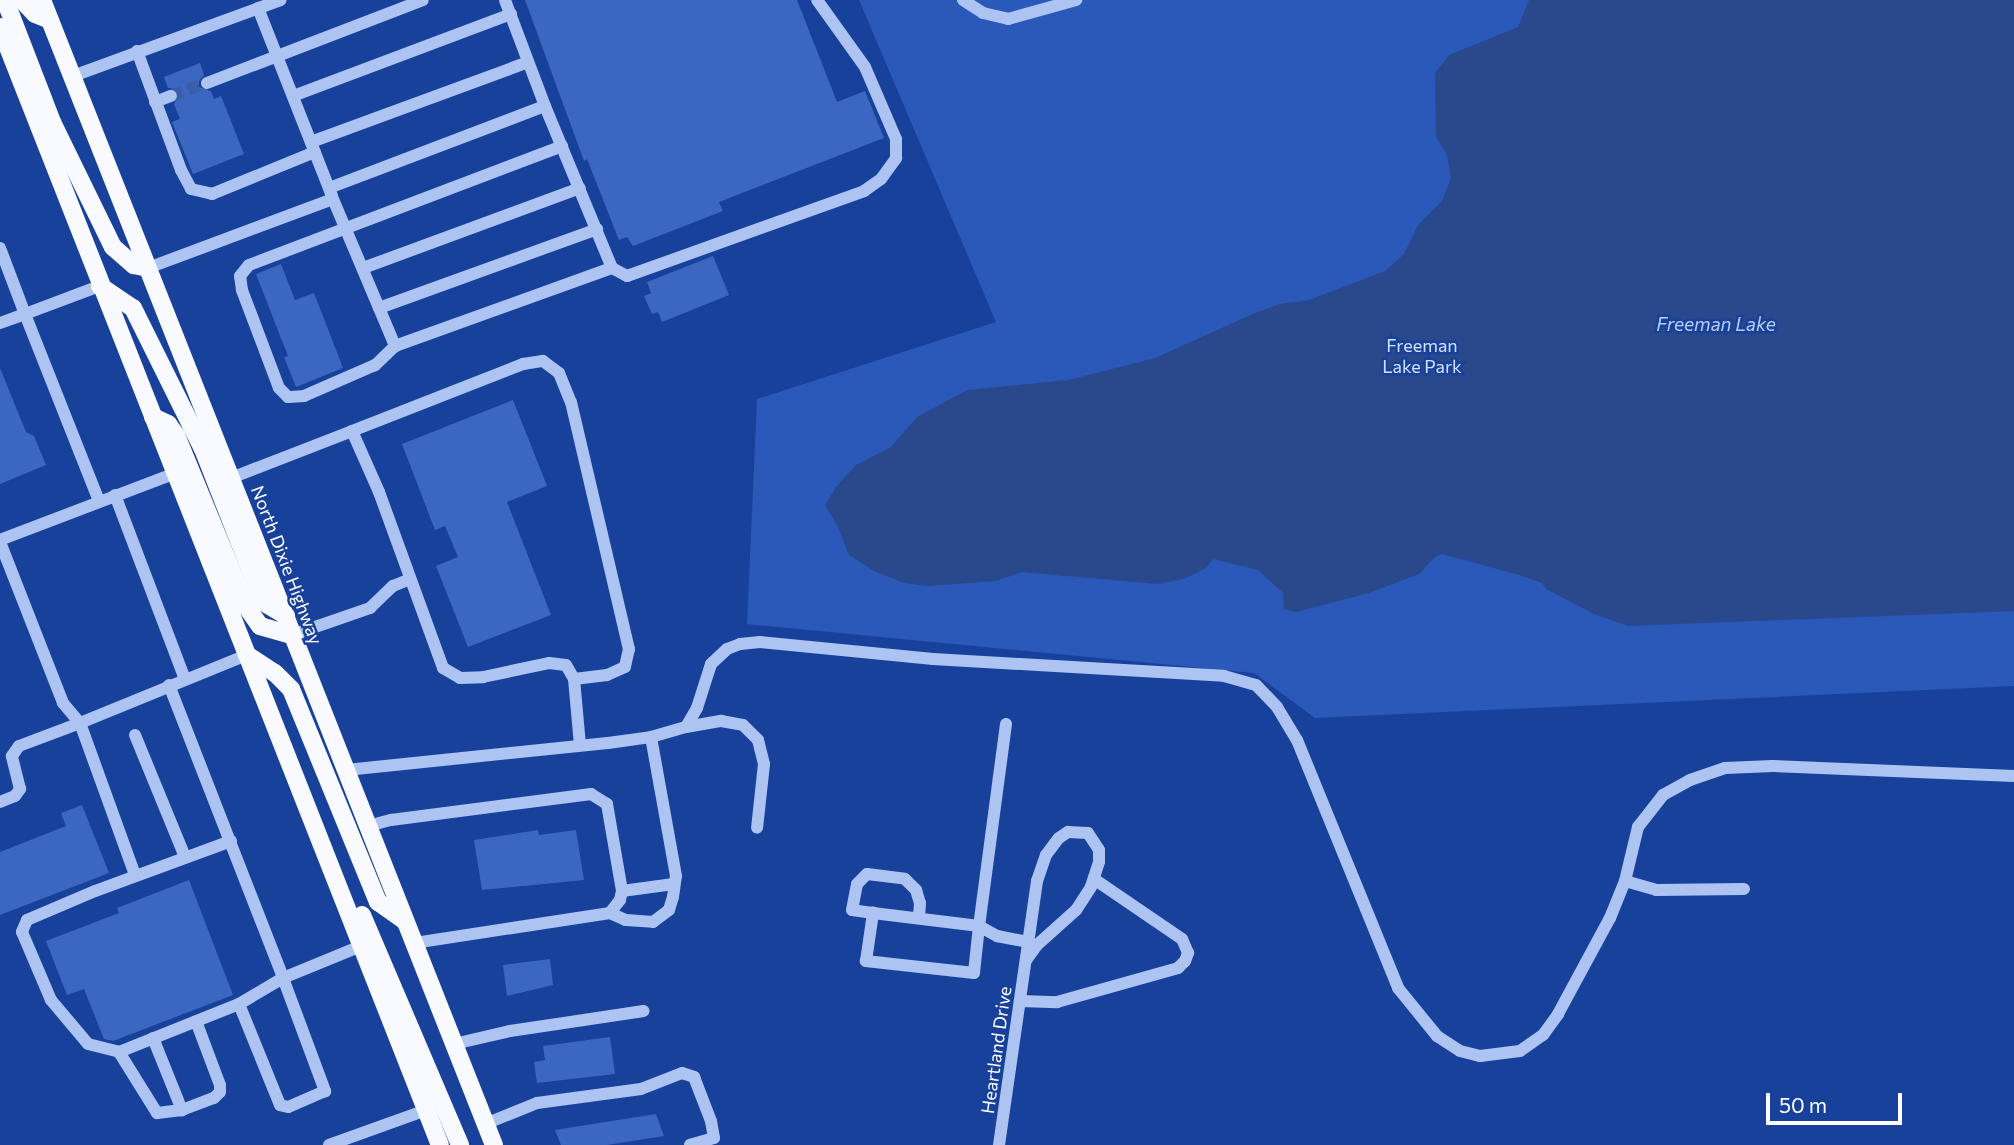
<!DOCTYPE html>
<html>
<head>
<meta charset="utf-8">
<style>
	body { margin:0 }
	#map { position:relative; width:2014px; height:1145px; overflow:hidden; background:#17419b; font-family:Commissioner,sans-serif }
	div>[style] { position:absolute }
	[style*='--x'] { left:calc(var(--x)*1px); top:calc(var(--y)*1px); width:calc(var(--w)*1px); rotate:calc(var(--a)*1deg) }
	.green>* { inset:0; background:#2a59b9 }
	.water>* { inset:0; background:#2a498d }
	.building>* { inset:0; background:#3c67c1 }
	.minor-tunnel>* { height:12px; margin-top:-6px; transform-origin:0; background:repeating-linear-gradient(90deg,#3a5eaa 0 12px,transparent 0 18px) }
	.minor>* { height:12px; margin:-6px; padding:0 6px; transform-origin:6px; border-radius:6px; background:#adc4f2 }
	.major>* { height:18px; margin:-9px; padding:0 9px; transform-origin:9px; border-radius:9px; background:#f8faff }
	span { translate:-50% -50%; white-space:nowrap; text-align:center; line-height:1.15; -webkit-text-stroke:5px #17419b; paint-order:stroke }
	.park-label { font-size:18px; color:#d5e2fc }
	.street-label { font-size:18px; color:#fff }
	.water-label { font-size:19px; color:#bacff9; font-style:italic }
	.scale { position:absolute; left:1766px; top:1093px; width:136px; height:32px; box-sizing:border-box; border:4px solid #fff; border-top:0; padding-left:9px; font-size:21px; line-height:24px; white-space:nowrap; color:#fff; -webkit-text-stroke:5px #17419b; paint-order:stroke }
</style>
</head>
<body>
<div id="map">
	<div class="green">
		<div style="clip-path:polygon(859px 0,2014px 0,2014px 686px,1315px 718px,1254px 673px,747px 624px,757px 399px,996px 322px)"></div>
	</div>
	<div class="water">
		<div style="clip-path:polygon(1529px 0,2014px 0,2014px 611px,1628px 626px,1594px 614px,1546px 589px,1542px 583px,1519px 575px,1442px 554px,1435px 557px,1419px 574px,1369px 593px,1296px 612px,1284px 609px,1283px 593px,1258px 570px,1213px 559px,1206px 568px,1184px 579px,1157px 584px,1022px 572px,996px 581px,928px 586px,904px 583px,874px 571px,849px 555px,838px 527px,825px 505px,836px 487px,856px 465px,891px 447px,917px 417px,967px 390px,1068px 380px,1155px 358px,1255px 313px,1280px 304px,1309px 300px,1385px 271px,1404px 254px,1418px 225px,1442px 201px,1451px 178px,1447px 155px,1436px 137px,1435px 73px,1449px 55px,1518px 27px)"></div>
	</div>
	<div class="building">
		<div style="clip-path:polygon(525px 0,797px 0,837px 102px,865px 91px,884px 138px,719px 202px,723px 211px,633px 246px,627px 237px,619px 240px,587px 159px,584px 161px)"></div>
		<div style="clip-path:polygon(200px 63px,204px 75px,199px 81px,199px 87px,211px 91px,214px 99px,221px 96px,244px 154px,193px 174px,172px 122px,180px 119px,174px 104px,179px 94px,176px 89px,168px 88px,164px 77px)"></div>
		<div style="clip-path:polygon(713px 256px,729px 295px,662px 322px,658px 312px,652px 314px,644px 296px,651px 293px,647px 282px)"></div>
		<div style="clip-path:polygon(281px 264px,295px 300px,314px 293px,343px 368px,296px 387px,284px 357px,288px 356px,256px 274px)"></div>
		<div style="clip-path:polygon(0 368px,26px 432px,34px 436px,46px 465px,0 484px)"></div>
		<div style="clip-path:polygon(513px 400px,547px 486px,507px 502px,551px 615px,468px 647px,436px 566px,458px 557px,445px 526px,435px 530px,402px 444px)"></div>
		<div style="clip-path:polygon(82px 805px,109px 873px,0 915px,0 852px,66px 826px,61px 813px)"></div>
		<div style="clip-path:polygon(538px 830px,539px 835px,576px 830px,584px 880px,482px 890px,474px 840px)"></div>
		<div style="clip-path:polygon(189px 880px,233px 995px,113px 1041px,104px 1039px,84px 989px,67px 995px,46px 941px,119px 913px,117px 908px)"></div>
		<div style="clip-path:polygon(550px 959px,553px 985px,507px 996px,503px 965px)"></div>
		<div style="clip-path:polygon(610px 1037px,615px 1074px,537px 1083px,534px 1062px,545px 1060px,543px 1046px)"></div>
		<div style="clip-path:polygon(656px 1114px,664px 1136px,607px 1145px,561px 1145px,555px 1130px)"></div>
	</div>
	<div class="minor-tunnel">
		<div style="--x:171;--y:96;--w:38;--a:-20"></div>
	</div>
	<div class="minor">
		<div style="--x:963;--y:0;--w:24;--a:33"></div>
		<div style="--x:983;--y:13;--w:26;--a:13"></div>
		<div style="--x:1008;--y:19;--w:71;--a:-15.6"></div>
		<div style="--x:258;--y:8;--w:202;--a:68.5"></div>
		<div style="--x:137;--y:51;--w:127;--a:69.7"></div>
		<div style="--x:181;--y:170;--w:21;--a:62"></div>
		<div style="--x:191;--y:189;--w:22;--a:13"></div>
		<div style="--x:212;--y:194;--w:111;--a:-22.2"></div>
		<div style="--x:73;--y:76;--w:221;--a:-20.1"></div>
		<div style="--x:207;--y:83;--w:231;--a:-21"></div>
		<div style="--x:293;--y:96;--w:233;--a:-20.6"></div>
		<div style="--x:155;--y:102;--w:17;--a:-21"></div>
		<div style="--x:311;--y:142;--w:231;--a:-20.2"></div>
		<div style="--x:329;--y:188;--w:231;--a:-20.8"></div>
		<div style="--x:0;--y:248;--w:71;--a:69.3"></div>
		<div style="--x:25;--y:314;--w:27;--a:160"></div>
		<div style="--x:148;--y:268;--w:197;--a:-20.5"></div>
		<div style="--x:333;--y:199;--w:160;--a:67.1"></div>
		<div style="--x:395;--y:346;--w:231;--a:-19.8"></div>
		<div style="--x:612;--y:268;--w:175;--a:-112.5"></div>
		<div style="--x:545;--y:106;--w:113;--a:-110.7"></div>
		<div style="--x:363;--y:268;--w:231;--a:-20.2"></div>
		<div style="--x:612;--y:268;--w:17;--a:28"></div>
		<div style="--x:627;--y:276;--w:252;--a:-19.7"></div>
		<div style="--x:864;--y:191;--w:21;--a:-35"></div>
		<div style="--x:881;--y:179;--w:26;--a:-54"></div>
		<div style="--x:896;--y:158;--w:19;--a:-90"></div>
		<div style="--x:896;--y:139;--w:78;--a:-113.3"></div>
		<div style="--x:865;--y:67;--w:82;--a:-125.6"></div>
		<div style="--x:379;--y:308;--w:232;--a:-19.9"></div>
		<div style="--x:395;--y:346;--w:28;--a:136"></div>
		<div style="--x:375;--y:365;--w:77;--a:156.4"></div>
		<div style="--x:304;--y:396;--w:16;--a:176"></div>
		<div style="--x:288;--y:397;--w:13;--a:-135"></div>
		<div style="--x:279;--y:388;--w:105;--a:-110.7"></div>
		<div style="--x:242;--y:290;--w:14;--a:-98"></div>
		<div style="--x:240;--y:276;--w:14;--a:-51"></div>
		<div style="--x:249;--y:265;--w:335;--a:-20.8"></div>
		<div style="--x:352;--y:431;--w:184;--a:-21.4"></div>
		<div style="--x:523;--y:364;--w:20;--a:-9"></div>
		<div style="--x:543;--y:361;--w:20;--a:37"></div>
		<div style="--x:559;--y:373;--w:31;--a:68"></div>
		<div style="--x:571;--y:402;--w:254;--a:76.8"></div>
		<div style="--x:629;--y:649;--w:18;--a:103"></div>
		<div style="--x:625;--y:667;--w:20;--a:156"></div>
		<div style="--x:607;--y:675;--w:33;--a:173"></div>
		<div style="--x:231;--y:478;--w:130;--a:-21.2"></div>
		<div style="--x:352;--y:431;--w:67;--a:66.1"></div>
		<div style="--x:379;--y:492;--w:187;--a:70"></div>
		<div style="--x:443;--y:668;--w:20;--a:30"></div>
		<div style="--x:460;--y:678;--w:23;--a:-2"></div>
		<div style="--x:483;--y:677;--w:67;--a:-12"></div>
		<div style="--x:549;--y:663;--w:17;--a:7"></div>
		<div style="--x:566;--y:665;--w:16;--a:60"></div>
		<div style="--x:574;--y:679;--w:66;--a:84.8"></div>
		<div style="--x:115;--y:495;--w:197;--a:69.2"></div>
		<div style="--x:99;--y:501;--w:201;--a:-111.6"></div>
		<div style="--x:25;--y:314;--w:80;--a:-20.5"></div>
		<div style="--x:0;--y:540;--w:187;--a:-20.9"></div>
		<div style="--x:0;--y:542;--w:173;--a:68.6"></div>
		<div style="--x:63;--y:703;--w:26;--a:50"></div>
		<div style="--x:80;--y:723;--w:180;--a:-22.2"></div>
		<div style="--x:292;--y:635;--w:83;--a:-19.1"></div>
		<div style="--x:370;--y:608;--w:32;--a:-44"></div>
		<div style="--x:393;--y:586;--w:18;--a:-22"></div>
		<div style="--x:169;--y:685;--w:314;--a:68.7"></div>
		<div style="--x:283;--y:978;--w:84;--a:-22.3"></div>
		<div style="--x:1006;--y:724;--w:204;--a:97.6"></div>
		<div style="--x:979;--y:926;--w:21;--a:29"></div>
		<div style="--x:997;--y:936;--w:32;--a:11"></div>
		<div style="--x:686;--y:727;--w:36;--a:-10"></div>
		<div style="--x:721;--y:721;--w:22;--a:10"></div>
		<div style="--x:743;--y:725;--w:21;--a:45"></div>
		<div style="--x:758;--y:740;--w:25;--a:76"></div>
		<div style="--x:764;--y:764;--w:64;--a:96.2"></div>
		<div style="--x:135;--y:735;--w:132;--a:67.7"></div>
		<div style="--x:346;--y:770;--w:263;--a:-5.9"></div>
		<div style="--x:608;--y:743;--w:43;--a:-7.9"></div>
		<div style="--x:651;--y:737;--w:36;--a:-16"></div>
		<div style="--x:686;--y:727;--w:22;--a:-60"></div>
		<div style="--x:697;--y:708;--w:46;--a:-72.3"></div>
		<div style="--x:711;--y:664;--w:22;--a:-43"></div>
		<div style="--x:727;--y:649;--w:14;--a:-21"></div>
		<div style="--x:740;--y:644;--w:20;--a:-6"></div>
		<div style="--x:760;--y:642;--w:174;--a:5.6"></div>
		<div style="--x:933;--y:659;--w:291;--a:3.3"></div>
		<div style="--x:1224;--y:676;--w:33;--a:16"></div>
		<div style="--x:1256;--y:685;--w:30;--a:46"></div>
		<div style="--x:1277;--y:707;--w:39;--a:59"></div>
		<div style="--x:1297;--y:740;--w:268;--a:67.8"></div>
		<div style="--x:1398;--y:988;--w:62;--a:50.9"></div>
		<div style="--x:1437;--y:1036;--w:27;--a:33"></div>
		<div style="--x:1460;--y:1051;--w:21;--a:14"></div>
		<div style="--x:1480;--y:1056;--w:40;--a:-7.1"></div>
		<div style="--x:1520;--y:1051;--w:28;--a:-35"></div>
		<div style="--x:1543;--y:1035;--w:26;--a:-54"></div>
		<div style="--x:1558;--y:1014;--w:109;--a:-61.6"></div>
		<div style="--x:1610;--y:918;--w:40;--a:-68"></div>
		<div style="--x:1625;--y:881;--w:56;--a:-76.5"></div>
		<div style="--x:1638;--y:827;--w:41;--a:-52"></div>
		<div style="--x:1663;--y:795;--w:31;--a:-29"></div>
		<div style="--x:1690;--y:780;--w:37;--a:-19"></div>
		<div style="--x:1725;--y:768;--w:48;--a:-2.4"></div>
		<div style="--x:1773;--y:766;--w:241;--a:2.4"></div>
		<div style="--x:0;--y:802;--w:16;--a:-22"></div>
		<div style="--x:15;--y:796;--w:9;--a:-54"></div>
		<div style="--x:20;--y:789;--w:34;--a:-104"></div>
		<div style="--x:12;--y:756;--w:12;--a:-55"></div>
		<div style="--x:19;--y:746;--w:65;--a:-20.7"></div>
		<div style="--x:80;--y:723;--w:162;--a:70.1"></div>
		<div style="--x:368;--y:826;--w:24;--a:-15"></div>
		<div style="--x:391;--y:820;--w:202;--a:-7.4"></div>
		<div style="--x:591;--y:794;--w:19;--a:32"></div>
		<div style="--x:607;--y:804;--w:88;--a:80.2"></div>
		<div style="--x:622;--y:891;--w:9;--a:103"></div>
		<div style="--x:620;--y:900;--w:16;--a:128"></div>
		<div style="--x:610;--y:913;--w:199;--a:171.3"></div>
		<div style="--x:231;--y:841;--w:145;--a:159.8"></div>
		<div style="--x:95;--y:891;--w:74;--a:156.9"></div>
		<div style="--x:27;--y:920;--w:13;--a:113"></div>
		<div style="--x:22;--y:932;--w:74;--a:66.9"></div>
		<div style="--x:51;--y:1000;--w:57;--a:49.9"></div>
		<div style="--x:88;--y:1044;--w:32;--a:14"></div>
		<div style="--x:119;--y:1052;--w:129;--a:-21.8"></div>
		<div style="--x:239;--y:1004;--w:51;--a:-30.6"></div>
		<div style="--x:283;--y:978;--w:121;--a:69.6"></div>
		<div style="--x:325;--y:1091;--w:40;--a:156.6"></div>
		<div style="--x:288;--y:1107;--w:8;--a:-166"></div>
		<div style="--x:280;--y:1105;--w:109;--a:-112.1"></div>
		<div style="--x:1625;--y:881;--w:32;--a:16"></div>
		<div style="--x:1656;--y:890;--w:88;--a:-0.7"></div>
		<div style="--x:622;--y:891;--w:52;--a:-7.7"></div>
		<div style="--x:610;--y:913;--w:17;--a:24"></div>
		<div style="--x:626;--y:920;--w:27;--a:4"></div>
		<div style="--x:653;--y:922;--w:20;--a:-37"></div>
		<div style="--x:669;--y:910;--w:14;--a:-73"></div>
		<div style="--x:673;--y:897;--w:21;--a:-82"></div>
		<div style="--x:676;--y:876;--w:141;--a:-100.2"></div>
		<div style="--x:873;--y:913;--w:107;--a:7"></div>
		<div style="--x:979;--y:926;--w:47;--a:96.1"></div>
		<div style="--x:974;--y:973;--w:109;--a:-173.7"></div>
		<div style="--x:866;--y:961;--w:49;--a:-81.7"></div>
		<div style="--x:873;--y:913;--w:21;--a:-172"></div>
		<div style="--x:852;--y:910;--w:26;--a:-79"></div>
		<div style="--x:857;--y:884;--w:14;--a:-45"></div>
		<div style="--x:867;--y:874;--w:38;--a:7"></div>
		<div style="--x:905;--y:879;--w:16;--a:45"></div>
		<div style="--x:916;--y:890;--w:14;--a:73"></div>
		<div style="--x:920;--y:903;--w:14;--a:94"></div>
		<div style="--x:1020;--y:1001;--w:37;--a:2"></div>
		<div style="--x:1057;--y:1002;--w:126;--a:-15.7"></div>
		<div style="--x:1178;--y:968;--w:10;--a:-45"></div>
		<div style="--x:1185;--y:961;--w:9;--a:-69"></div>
		<div style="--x:1188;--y:953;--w:15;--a:-113"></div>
		<div style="--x:1182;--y:939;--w:107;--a:-145.7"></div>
		<div style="--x:153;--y:1038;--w:78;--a:68.1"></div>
		<div style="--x:454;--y:1044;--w:57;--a:-13.1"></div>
		<div style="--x:510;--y:1031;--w:135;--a:-8.5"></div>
		<div style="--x:119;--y:1052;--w:72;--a:58.1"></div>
		<div style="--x:157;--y:1113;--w:25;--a:-7"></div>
		<div style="--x:182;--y:1110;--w:34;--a:-21"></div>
		<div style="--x:214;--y:1098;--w:8;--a:-45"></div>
		<div style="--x:220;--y:1092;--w:7;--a:-90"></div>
		<div style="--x:220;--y:1085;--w:68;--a:-110.6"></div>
		<div style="--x:485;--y:1124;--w:56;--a:-22"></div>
		<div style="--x:537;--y:1103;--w:105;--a:-7.7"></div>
		<div style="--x:641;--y:1089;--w:44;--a:-21.3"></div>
		<div style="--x:682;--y:1073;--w:13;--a:18"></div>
		<div style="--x:694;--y:1077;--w:47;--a:68.9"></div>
		<div style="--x:711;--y:1121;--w:17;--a:80"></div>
		<div style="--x:714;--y:1138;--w:25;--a:164"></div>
		<div style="--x:329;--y:1145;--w:103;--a:-19.8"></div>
		<div style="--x:999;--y:1145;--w:267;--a:-81.8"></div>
		<div style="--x:1037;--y:881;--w:28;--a:-71"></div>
		<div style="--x:1046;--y:855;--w:21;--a:-53"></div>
		<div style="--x:1059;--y:838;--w:11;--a:-34"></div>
		<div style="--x:1068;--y:832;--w:20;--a:3"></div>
		<div style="--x:1088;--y:833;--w:20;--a:57"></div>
		<div style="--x:1099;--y:850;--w:12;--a:90"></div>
		<div style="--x:1099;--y:862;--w:26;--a:108"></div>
		<div style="--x:1091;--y:887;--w:27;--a:123"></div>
		<div style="--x:1076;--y:910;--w:52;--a:138.1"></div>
		<div style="--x:1037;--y:945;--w:19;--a:126"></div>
	</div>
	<div class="major">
		<div style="--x:5;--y:0;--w:131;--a:68.9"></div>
		<div style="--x:52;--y:122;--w:139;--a:64"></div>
		<div style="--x:113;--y:247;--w:28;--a:41"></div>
		<div style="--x:134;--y:265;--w:14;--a:12"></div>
		<div style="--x:22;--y:0;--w:19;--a:47"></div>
		<div style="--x:35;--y:14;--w:16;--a:22"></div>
		<div style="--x:42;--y:0;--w:1231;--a:68.46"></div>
		<div style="--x:0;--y:27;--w:1201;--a:68.52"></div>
		<div style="--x:100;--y:286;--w:40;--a:34"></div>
		<div style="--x:133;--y:308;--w:157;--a:63.6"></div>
		<div style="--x:203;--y:449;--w:164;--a:68.6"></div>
		<div style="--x:263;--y:602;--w:27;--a:31"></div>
		<div style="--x:153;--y:417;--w:17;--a:25"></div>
		<div style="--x:168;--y:424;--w:14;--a:54"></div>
		<div style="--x:176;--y:435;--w:185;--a:67.7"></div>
		<div style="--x:246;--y:606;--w:24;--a:55"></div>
		<div style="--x:260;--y:626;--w:33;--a:16"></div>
		<div style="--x:247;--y:655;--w:33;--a:33"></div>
		<div style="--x:275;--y:673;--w:23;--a:45"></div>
		<div style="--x:291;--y:689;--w:230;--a:67.8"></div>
		<div style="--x:378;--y:902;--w:32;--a:35"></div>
		<div style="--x:362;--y:915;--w:250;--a:66.9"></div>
	</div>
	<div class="park-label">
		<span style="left:1422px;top:356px">Freeman<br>Lake Park</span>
	</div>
	<div class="street-label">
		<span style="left:287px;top:565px;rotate:69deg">North Dixie Highway</span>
		<span style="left:996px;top:1050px;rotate:-82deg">Heartland Drive</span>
	</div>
	<div class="water-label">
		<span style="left:1716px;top:324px">Freeman Lake</span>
	</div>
	<div class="scale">50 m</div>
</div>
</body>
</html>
